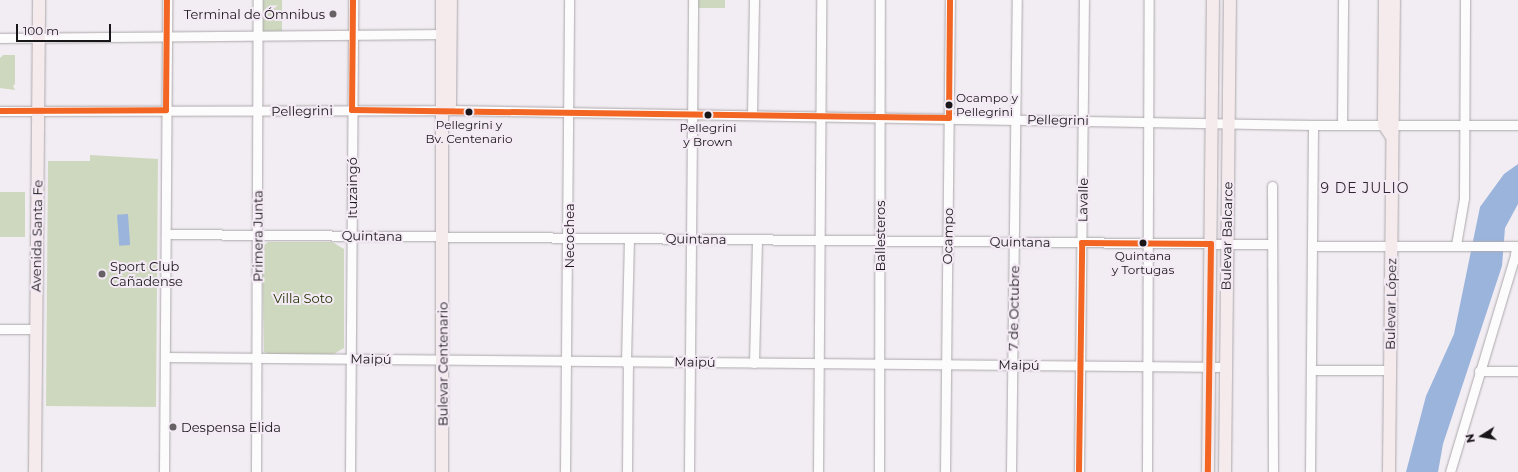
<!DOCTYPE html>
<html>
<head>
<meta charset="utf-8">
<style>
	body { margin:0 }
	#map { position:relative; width:1518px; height:472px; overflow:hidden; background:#f2edf2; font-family:Montserrat,sans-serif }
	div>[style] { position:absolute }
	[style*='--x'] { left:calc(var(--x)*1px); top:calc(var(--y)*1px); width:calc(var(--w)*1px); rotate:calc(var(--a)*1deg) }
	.green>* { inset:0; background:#ced8bf; transform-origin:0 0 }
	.water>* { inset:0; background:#9bb4dc; transform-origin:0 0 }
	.roads { filter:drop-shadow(0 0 1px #aca8ac) drop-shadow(0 0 1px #aca8ac) }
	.minor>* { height:9px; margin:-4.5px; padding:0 4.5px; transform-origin:4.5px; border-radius:4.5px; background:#fdfcfd }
	.major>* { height:12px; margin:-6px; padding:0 6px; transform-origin:6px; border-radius:6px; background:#f5ebed }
	.bus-1>* { height:6px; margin:-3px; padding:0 3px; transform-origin:3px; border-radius:3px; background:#f26522 }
	.dots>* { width:11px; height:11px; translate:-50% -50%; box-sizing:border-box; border:2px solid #f4eaf5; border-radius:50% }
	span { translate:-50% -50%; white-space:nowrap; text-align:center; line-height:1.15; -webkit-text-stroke:4px #f4eaf5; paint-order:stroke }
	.bus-label { font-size:12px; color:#191619 }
	.left { translate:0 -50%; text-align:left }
	.poi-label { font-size:13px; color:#191619 }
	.right { translate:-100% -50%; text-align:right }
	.street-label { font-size:13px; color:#191619 }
	.park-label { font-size:13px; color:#233302 }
	.neighbourhood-label { font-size:14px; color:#2e272f; letter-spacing:1px }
	.north { position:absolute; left:1462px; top:416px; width:40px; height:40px; -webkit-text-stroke:3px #f4eaf5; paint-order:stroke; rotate:259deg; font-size:11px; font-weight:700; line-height:16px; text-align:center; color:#191619 }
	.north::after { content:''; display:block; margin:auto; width:14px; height:18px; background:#191619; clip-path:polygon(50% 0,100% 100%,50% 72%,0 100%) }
	.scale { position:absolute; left:16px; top:24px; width:95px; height:18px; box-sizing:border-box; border:2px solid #191619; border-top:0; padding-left:5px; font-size:12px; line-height:14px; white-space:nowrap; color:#191619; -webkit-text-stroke:3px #f4eaf5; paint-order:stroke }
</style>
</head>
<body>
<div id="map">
	<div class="green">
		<div style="left:258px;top:0;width:24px;height:37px"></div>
		<div style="left:693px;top:0;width:32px;height:8px"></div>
		<div style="clip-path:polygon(3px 55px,15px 55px,15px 84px,13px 86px,15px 90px,0 88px,0 58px)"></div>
		<div style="clip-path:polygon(90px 155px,158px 159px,156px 407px,46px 406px,48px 161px,90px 161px)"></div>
		<div style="left:0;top:192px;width:25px;height:45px"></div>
		<div style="clip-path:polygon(268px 242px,332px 242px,344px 249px,344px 348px,332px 355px,271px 355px,264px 352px,262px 247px)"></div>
	</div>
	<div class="water">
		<div style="clip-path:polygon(1518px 164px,1518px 204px,1505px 228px,1502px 266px,1443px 444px,1438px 472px,1406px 472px,1426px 396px,1454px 334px,1480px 207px,1504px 174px)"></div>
		<div style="left:128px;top:214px;width:31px;height:11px;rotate:86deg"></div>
	</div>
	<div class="roads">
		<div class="minor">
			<div style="--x:0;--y:38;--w:442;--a:-0.5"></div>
			<div style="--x:0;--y:111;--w:450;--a:-0.1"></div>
			<div style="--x:450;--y:110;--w:863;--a:1"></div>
			<div style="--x:1313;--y:125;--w:205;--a:0"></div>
			<div style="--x:752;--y:115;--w:115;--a:-89"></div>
			<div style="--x:1342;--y:125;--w:125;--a:-89.5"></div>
			<div style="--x:1272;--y:186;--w:286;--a:89.8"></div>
			<div style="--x:166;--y:234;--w:1105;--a:0.52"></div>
			<div style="--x:1456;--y:245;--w:48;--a:-80.3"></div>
			<div style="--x:1464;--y:198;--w:198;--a:-89.7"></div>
			<div style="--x:1312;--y:246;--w:206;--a:0"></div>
			<div style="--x:0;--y:329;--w:36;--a:0"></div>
			<div style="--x:165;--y:357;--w:1061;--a:0.54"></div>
			<div style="--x:754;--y:363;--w:123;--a:-88.6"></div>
			<div style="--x:1311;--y:370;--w:79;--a:0"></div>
			<div style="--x:1479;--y:371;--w:39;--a:0"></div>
			<div style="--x:164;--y:472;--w:472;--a:-89.6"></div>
			<div style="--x:256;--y:472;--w:472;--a:-89.8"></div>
			<div style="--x:350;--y:472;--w:472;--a:-89.6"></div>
			<div style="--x:565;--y:472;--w:472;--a:-89.5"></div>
			<div style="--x:627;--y:472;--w:105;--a:-89.5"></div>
			<div style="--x:628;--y:367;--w:6;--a:-108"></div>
			<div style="--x:626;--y:361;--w:123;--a:-88.6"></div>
			<div style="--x:689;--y:472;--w:472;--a:-89.5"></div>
			<div style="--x:818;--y:472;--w:472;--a:-89.6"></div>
			<div style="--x:879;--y:472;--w:472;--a:-89.9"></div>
			<div style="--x:945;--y:472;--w:472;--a:-89.4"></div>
			<div style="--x:1011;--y:472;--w:472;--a:-89.3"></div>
			<div style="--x:1079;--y:472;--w:472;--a:-89.4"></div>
			<div style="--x:1147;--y:472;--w:472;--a:-89.8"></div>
			<div style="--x:1310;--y:472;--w:347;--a:-89.5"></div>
			<div style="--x:1450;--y:472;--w:227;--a:-73.3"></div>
			<div style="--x:1515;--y:255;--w:9;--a:-84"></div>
		</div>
		<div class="major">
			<div style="--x:1385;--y:0;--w:125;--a:90.5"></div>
			<div style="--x:1384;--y:125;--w:14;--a:56"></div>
			<div style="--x:450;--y:105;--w:105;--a:-89.5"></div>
			<div style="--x:35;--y:472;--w:472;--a:-89.5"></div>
			<div style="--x:442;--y:472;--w:472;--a:-90"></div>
			<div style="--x:1208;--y:472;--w:472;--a:-89.4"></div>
			<div style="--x:1225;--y:472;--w:472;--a:-89.4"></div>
			<div style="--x:1389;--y:472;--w:472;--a:-89.4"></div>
		</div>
	</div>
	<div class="bus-1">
		<div style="--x:353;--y:0;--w:110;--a:90.5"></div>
		<div style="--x:352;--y:110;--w:597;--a:0.77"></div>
		<div style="--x:949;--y:118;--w:118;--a:-89.5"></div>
		<div style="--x:0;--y:111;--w:166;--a:-0.3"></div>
		<div style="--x:166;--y:110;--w:110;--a:-89.5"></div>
		<div style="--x:1079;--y:472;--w:229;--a:-89.2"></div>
		<div style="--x:1082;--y:243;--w:129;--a:0.4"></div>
		<div style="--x:1211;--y:244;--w:228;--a:90.8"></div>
	</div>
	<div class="dots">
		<div style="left:333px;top:14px;background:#656165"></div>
		<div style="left:949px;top:105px;background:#191619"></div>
		<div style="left:469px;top:112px;background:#191619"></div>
		<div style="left:708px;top:115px;background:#191619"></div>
		<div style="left:1143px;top:243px;background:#191619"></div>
		<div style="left:102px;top:274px;background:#656165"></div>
		<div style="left:173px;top:427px;background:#656165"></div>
	</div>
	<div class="bus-label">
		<span class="left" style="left:956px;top:105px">Ocampo y<br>Pellegrini</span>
		<span style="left:469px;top:132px">Pellegrini y<br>Bv. Centenario</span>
		<span style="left:708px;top:135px">Pellegrini<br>y Brown</span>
		<span style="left:1143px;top:263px">Quintana<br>y Tortugas</span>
	</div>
	<div class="poi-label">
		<span class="right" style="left:325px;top:14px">Terminal de Ómnibus</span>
		<span class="left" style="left:110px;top:274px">Sport Club<br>Cañadense</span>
		<span class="left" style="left:181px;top:427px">Despensa Elida</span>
	</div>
	<div class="street-label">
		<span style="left:302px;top:111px;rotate:-1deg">Pellegrini</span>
		<span style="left:1058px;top:120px;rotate:1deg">Pellegrini</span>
		<span style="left:352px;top:188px;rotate:-90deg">Ituzaingó</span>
		<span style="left:1083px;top:200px;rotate:-89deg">Lavalle</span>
		<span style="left:37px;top:236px;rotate:-89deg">Avenida Santa Fe</span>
		<span style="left:258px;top:236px;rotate:-90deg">Primera Junta</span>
		<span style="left:372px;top:236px;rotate:1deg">Quintana</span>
		<span style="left:569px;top:236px;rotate:-90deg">Necochea</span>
		<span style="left:880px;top:236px;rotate:-90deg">Ballesteros</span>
		<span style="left:948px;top:236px;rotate:-89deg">Ocampo</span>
		<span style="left:1227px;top:236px;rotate:-89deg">Bulevar Balcarce</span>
		<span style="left:696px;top:239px;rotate:1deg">Quintana</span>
		<span style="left:1020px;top:242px;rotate:1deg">Quintana</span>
		<span style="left:1391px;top:304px;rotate:-89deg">Bulevar López</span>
		<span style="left:1014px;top:308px;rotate:-89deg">7 de Octubre</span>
		<span style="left:371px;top:359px;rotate:1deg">Maipú</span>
		<span style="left:695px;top:362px;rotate:1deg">Maipú</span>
		<span style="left:443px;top:364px;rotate:-90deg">Bulevar Centenario</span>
		<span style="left:1019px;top:365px;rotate:1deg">Maipú</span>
	</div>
	<div class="park-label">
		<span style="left:303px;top:298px">Villa Soto</span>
	</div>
	<div class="neighbourhood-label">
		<span style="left:1365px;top:188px">9 DE JULIO</span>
	</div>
	<div class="north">N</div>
	<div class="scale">100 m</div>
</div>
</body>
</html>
